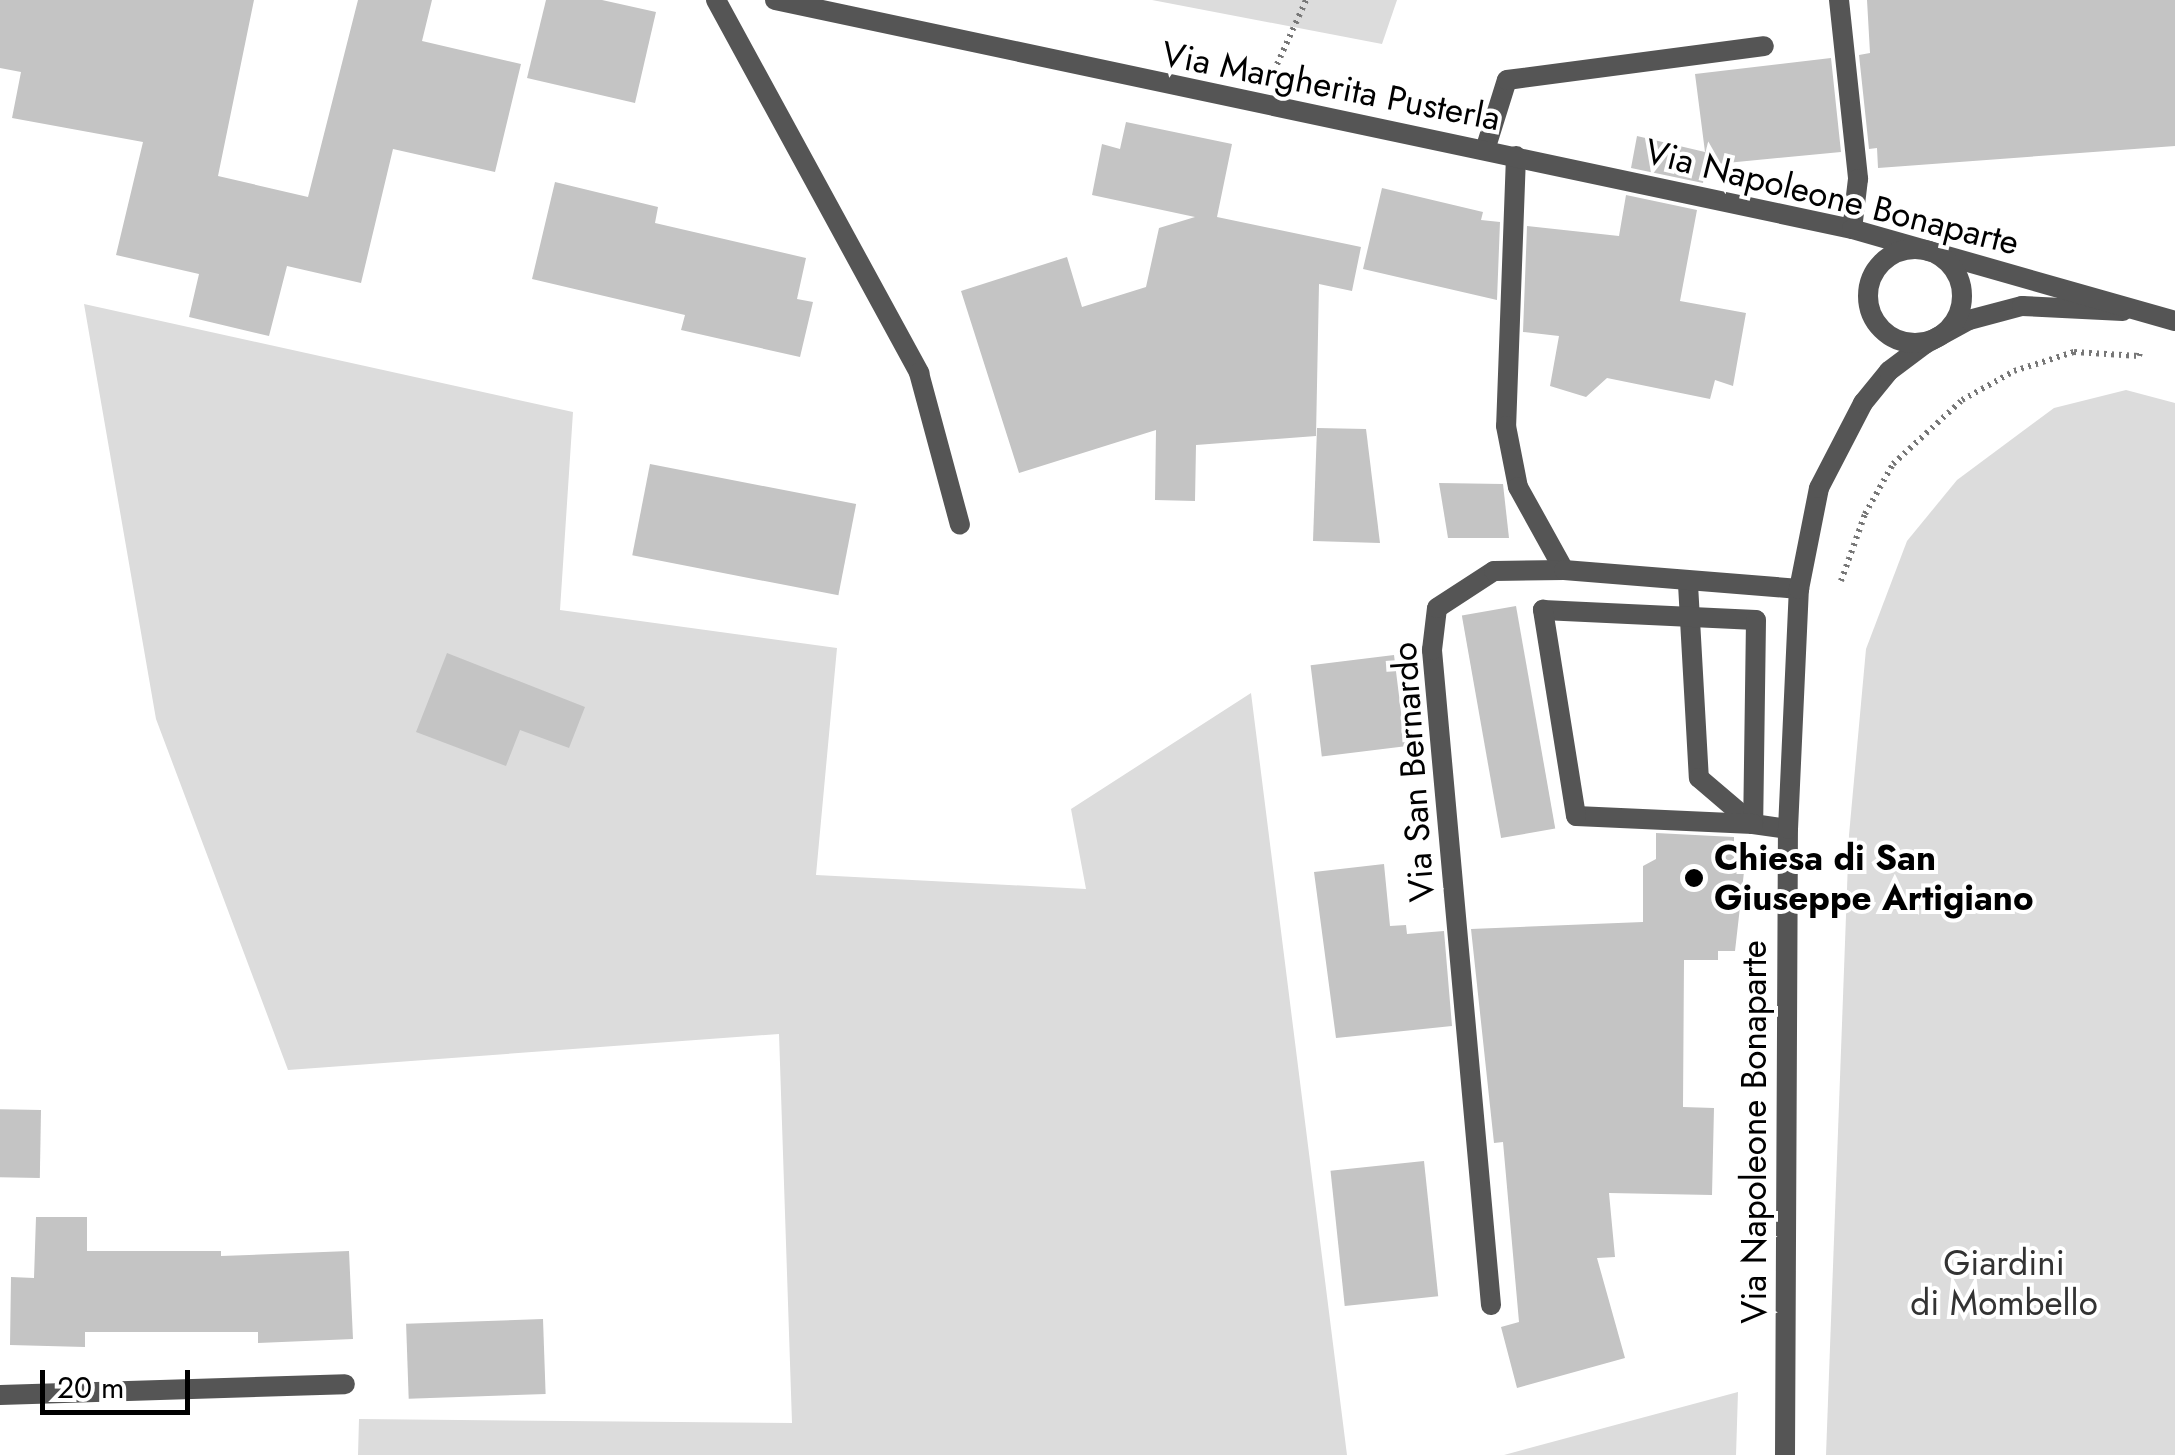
<!DOCTYPE html>
<html>
<head>
<meta charset="utf-8">
<style>
	body { margin:0 }
	#map { position:relative; width:2175px; height:1455px; overflow:hidden; background:#fff; font-family:Jost,sans-serif }
	div>[style] { position:absolute }
	[style*='--x'] { left:calc(var(--x)*1px); top:calc(var(--y)*1px); width:calc(var(--w)*1px); rotate:calc(var(--a)*1deg) }
	.green>* { inset:0; background:#dcdcdc }
	.building>* { inset:0; background:#c4c4c4; transform-origin:0 0 }
	.path>* { height:6px; margin-top:-3px; transform-origin:0; background:repeating-linear-gradient(90deg,#777 0 2.5px,transparent 0 7.5px) }
	.service>* { height:20px; margin:-10px; padding:0 10px; transform-origin:10px; border-radius:10px; background:#555 }
	.pedestrian>* { height:20px; margin:-10px; padding:0 10px; transform-origin:10px; border-radius:10px; background:#555 }
	.minor>* { height:20px; margin:-10px; padding:0 10px; transform-origin:10px; border-radius:10px; background:#555 }
	.tertiary>* { height:20px; margin:-10px; padding:0 10px; transform-origin:10px; border-radius:10px; background:#555 }
	.tertiary>.ring { margin:-10px; padding:0; box-sizing:content-box; background:none; border:20px solid #555; border-radius:50% }
	.dots>* { width:28px; height:28px; translate:-50% -50%; box-sizing:border-box; border:5px solid #fff; border-radius:50% }
	span { translate:-50% -50%; white-space:nowrap; text-align:center; line-height:1.15; -webkit-text-stroke:8px #fff; paint-order:stroke }
	.street-label { font-size:35px; color:#000 }
	.poi-label { font-size:35px; color:#000; font-weight:700 }
	.left { translate:0 -50%; text-align:left }
	.park-label { font-size:35px; color:#333 }
	.scale { position:absolute; left:40px; top:1370px; width:150px; height:45px; box-sizing:border-box; border:5px solid #000; border-top:0; padding-left:12px; font-size:30px; line-height:35px; white-space:nowrap; color:#000; -webkit-text-stroke:8px #fff; paint-order:stroke }
</style>
</head>
<body>
<div id="map">
	<div class="green">
		<div style="clip-path:polygon(1152px 0,1397px 0,1382px 44px)"></div>
		<div style="clip-path:polygon(84px 304px,573px 412px,560px 610px,837px 648px,816px 875px,1086px 889px,1071px 809px,1251px 693px,1347px 1455px,358px 1455px,359px 1419px,792px 1423px,779px 1034px,288px 1070px,156px 719px)"></div>
		<div style="clip-path:polygon(2126px 390px,2175px 403px,2175px 1455px,1826px 1455px,1849px 835px,1866px 649px,1907px 541px,1957px 480px,2054px 408px)"></div>
		<div style="clip-path:polygon(1738px 1392px,1736px 1455px,1504px 1455px)"></div>
	</div>
	<div class="building">
		<div style="clip-path:polygon(0 0,254px 0,218px 176px,308px 197px,358px 0,432px 0,422px 41px,521px 64px,495px 172px,393px 149px,361px 283px,287px 266px,269px 336px,189px 317px,199px 274px,116px 255px,143px 142px,12px 118px,21px 72px,0 68px)"></div>
		<div style="clip-path:polygon(546px 0,602px 0,656px 12px,635px 103px,527px 78px)"></div>
		<div style="clip-path:polygon(1867px 0,2175px 0,2175px 146px,1878px 168px,1877px 148px,1869px 149px,1859px 55px,1870px 53px)"></div>
		<div style="clip-path:polygon(1831px 58px,1841px 152px,1706px 165px,1703px 183px,1631px 168px,1637px 136px,1705px 152px,1695px 74px)"></div>
		<div style="clip-path:polygon(1126px 122px,1232px 144px,1217px 217px,1361px 247px,1352px 291px,1319px 284px,1316px 436px,1196px 445px,1195px 501px,1155px 500px,1156px 430px,1019px 473px,961px 291px,1067px 257px,1082px 307px,1146px 287px,1159px 228px,1195px 217px,1092px 195px,1102px 144px,1120px 149px)"></div>
		<div style="clip-path:polygon(555px 182px,658px 207px,655px 223px,806px 258px,797px 299px,813px 302px,800px 357px,681px 330px,685px 315px,532px 279px)"></div>
		<div style="clip-path:polygon(1382px 188px,1483px 212px,1481px 220px,1500px 222px,1497px 300px,1363px 269px)"></div>
		<div style="clip-path:polygon(1626px 195px,1697px 210px,1680px 301px,1746px 313px,1733px 386px,1715px 380px,1710px 399px,1607px 378px,1586px 397px,1550px 386px,1559px 336px,1523px 332px,1527px 226px,1619px 236px)"></div>
		<div style="clip-path:polygon(1317px 428px,1366px 429px,1380px 543px,1313px 541px)"></div>
		<div style="left:650px;top:464px;width:210px;height:93px;rotate:11deg"></div>
		<div style="clip-path:polygon(1439px 483px,1503px 484px,1509px 538px,1448px 538px)"></div>
		<div style="left:1516px;top:606px;width:226px;height:55px;rotate:80deg"></div>
		<div style="clip-path:polygon(447px 653px,585px 707px,569px 748px,520px 730px,506px 766px,416px 732px)"></div>
		<div style="left:1394px;top:655px;width:92px;height:84px;rotate:83deg"></div>
		<div style="clip-path:polygon(1656px 833px,1734px 837px,1734px 859px,1744px 872px,1735px 951px,1718px 951px,1718px 960px,1684px 960px,1683px 1107px,1714px 1108px,1712px 1195px,1609px 1193px,1615px 1257px,1597px 1258px,1625px 1358px,1517px 1388px,1501px 1327px,1519px 1322px,1503px 1142px,1494px 1143px,1471px 929px,1643px 922px,1643px 866px,1656px 859px)"></div>
		<div style="clip-path:polygon(1384px 864px,1390px 926px,1406px 925px,1407px 934px,1444px 931px,1452px 1026px,1336px 1038px,1314px 872px)"></div>
		<div style="left:41px;top:1110px;width:68px;height:41px;rotate:91deg"></div>
		<div style="left:1424px;top:1161px;width:136px;height:94px;rotate:84deg"></div>
		<div style="clip-path:polygon(36px 1217px,87px 1217px,87px 1251px,221px 1251px,221px 1256px,349px 1251px,353px 1339px,258px 1343px,258px 1332px,85px 1332px,85px 1347px,10px 1345px,11px 1277px,34px 1278px)"></div>
		<div style="left:543px;top:1319px;width:75px;height:137px;rotate:88deg"></div>
	</div>
	<div class="path">
		<div style="--x:1274;--y:71;--w:78;--a:-65.7"></div>
		<div style="--x:1841;--y:581;--w:71;--a:-70.3"></div>
		<div style="--x:1865;--y:514;--w:57;--a:-60.8"></div>
		<div style="--x:1893;--y:464;--w:94;--a:-42.8"></div>
		<div style="--x:1962;--y:400;--w:60;--a:-29.1"></div>
		<div style="--x:2014;--y:371;--w:63;--a:-17.6"></div>
		<div style="--x:2074;--y:352;--w:65;--a:3.5"></div>
		<div style="--x:2139;--y:356;--w:7;--a:-74"></div>
	</div>
	<div class="service">
		<div style="--x:716;--y:0;--w:425;--a:61.4"></div>
		<div style="--x:919;--y:373;--w:157;--a:74.9"></div>
		<div style="--x:1839;--y:0;--w:180;--a:83.9"></div>
		<div style="--x:1858;--y:179;--w:50;--a:96.8"></div>
		<div style="--x:1485;--y:150;--w:73;--a:-72.6"></div>
		<div style="--x:1507;--y:80;--w:259;--a:-7.5"></div>
		<div style="--x:1688;--y:584;--w:194;--a:86.8"></div>
		<div style="--x:1699;--y:778;--w:71;--a:40.4"></div>
		<div style="--x:1753;--y:824;--w:35;--a:8"></div>
	</div>
	<div class="pedestrian">
		<div style="--x:1543;--y:610;--w:213;--a:2.7"></div>
		<div style="--x:1756;--y:620;--w:204;--a:90.8"></div>
		<div style="--x:1753;--y:824;--w:177;--a:-177.4"></div>
		<div style="--x:1576;--y:816;--w:209;--a:-99.1"></div>
	</div>
	<div class="minor">
		<div style="--x:1516;--y:156;--w:270;--a:92.1"></div>
		<div style="--x:1506;--y:426;--w:62;--a:78.9"></div>
		<div style="--x:1518;--y:487;--w:95;--a:61"></div>
		<div style="--x:1491;--y:1305;--w:658;--a:-95.15"></div>
		<div style="--x:1432;--y:650;--w:42;--a:-83.2"></div>
		<div style="--x:1437;--y:608;--w:68;--a:-33"></div>
		<div style="--x:1494;--y:571;--w:70;--a:-0.8"></div>
		<div style="--x:1564;--y:570;--w:236;--a:4.6"></div>
		<div style="--x:0;--y:1395;--w:345;--a:-1.8"></div>
		<div style="--x:1785;--y:1455;--w:626;--a:-89.73"></div>
		<div style="--x:1788;--y:829;--w:240;--a:-87.4"></div>
		<div style="--x:1799;--y:589;--w:103;--a:-78.8"></div>
		<div style="--x:1819;--y:488;--w:96;--a:-62.6"></div>
		<div style="--x:1863;--y:403;--w:41;--a:-50.9"></div>
		<div style="--x:1889;--y:371;--w:45;--a:-36.9"></div>
		<div style="--x:1925;--y:344;--w:50;--a:-28.6"></div>
		<div style="--x:1969;--y:320;--w:55;--a:-14.8"></div>
		<div style="--x:2022;--y:306;--w:101;--a:2.8"></div>
	</div>
	<div class="tertiary">
		<div style="--x:775;--y:0;--w:1101;--a:12"></div>
		<div style="--x:1852;--y:229;--w:336;--a:15.9"></div>
		<div class="ring" style="left:1868px;top:249px;width:74px;height:74px"></div>
	</div>
	<div class="dots">
		<div style="left:1694px;top:878px;background:#000"></div>
	</div>
	<div class="street-label">
		<span style="left:1331px;top:86px;rotate:11deg">Via Margherita Pusterla</span>
		<span style="left:1832px;top:197px;rotate:14deg">Via Napoleone Bonaparte</span>
		<span style="left:1413px;top:772px;rotate:-94deg">Via San Bernardo</span>
		<span style="left:1754px;top:1132px;rotate:-90deg">Via Napoleone Bonaparte</span>
	</div>
	<div class="poi-label">
		<span class="left" style="left:1714px;top:878px">Chiesa di San<br>Giuseppe Artigiano</span>
	</div>
	<div class="park-label">
		<span style="left:2004px;top:1283px">Giardini<br>di Mombello</span>
	</div>
	<div class="scale">20 m</div>
</div>
</body>
</html>
